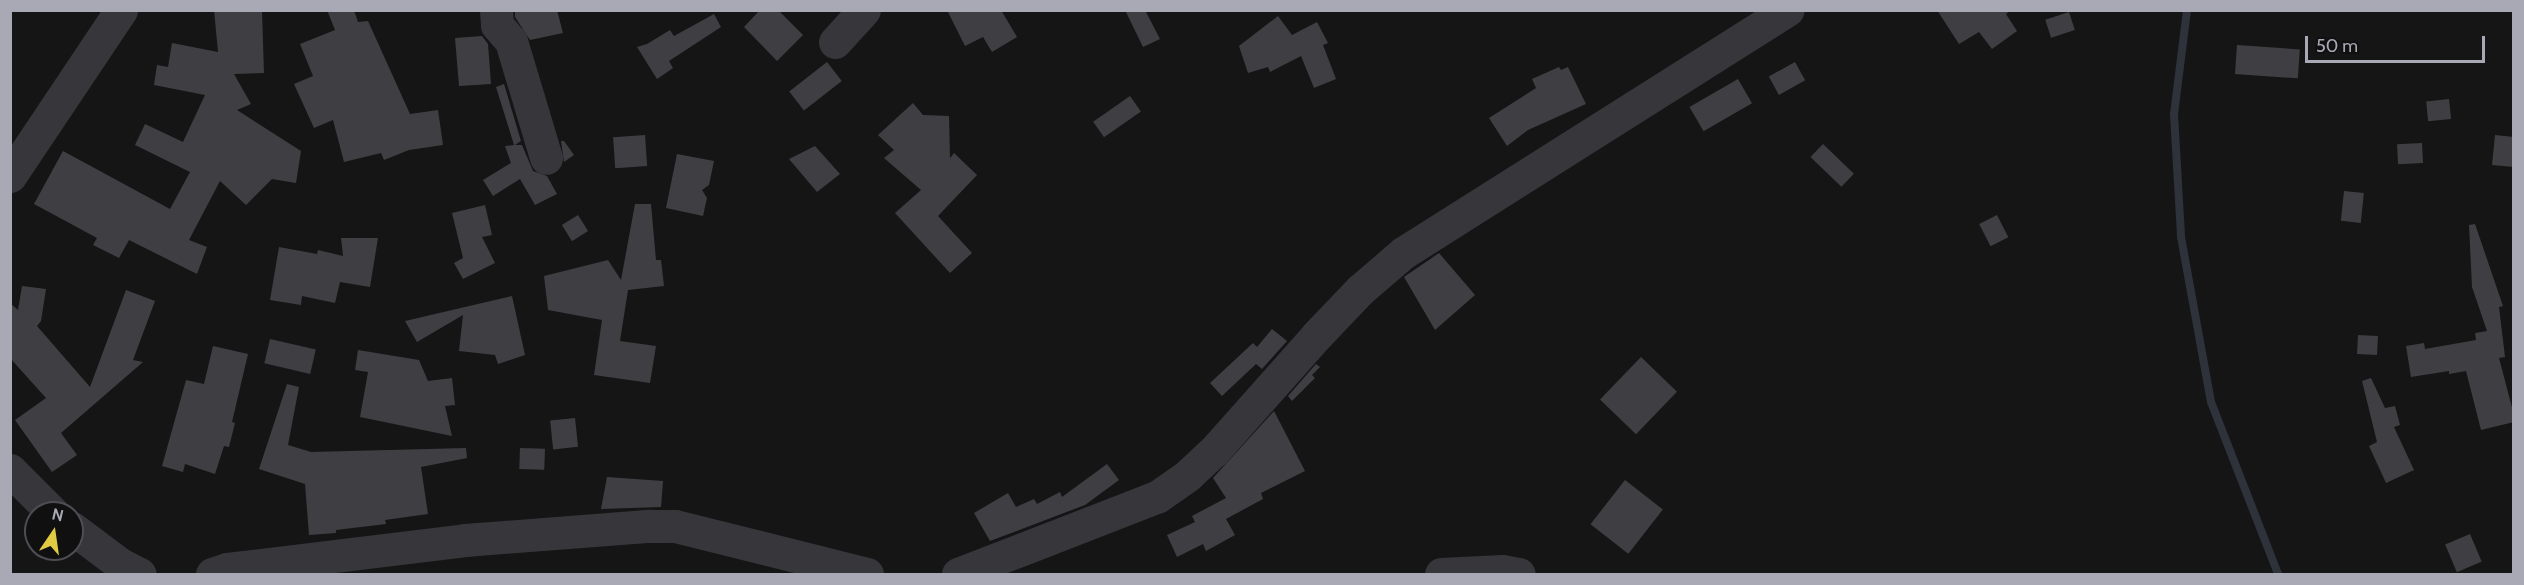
<!DOCTYPE html>
<html>
<head>
<meta charset="utf-8">
<style>
	body { margin:0 }
	#map { position:relative; width:2524px; height:585px; overflow:hidden; background:#151516; font-family:Cabin,sans-serif }
	div>[style] { position:absolute }
	[style*='--x'] { left:calc(var(--x)*1px); top:calc(var(--y)*1px); width:calc(var(--w)*1px); rotate:calc(var(--a)*1deg) }
	.stream>* { height:8px; margin:-4px; padding:0 4px; transform-origin:4px; border-radius:4px; background:#2e323b }
	.building>* { inset:0; background:#3f3f43; transform-origin:0 0 }
	.minor>* { height:33px; margin:-16.5px; padding:0 16.5px; transform-origin:16.5px; border-radius:16.5px; background:#36363b }
	span { translate:-50% -50%; white-space:nowrap; text-align:center; line-height:1.15; -webkit-text-stroke:4.5px #101011; paint-order:stroke }
	.frame { position:absolute; inset:0; border:12px solid #a8a9b5; pointer-events:none }
	.north { position:absolute; left:24px; top:501px; width:60px; height:60px; box-sizing:border-box; background:#101011; border:2px solid #4d4d53; border-radius:50%; rotate:13deg; font-size:16px; font-weight:700; line-height:24px; text-align:center; color:#a8a9b5 }
	.north::after { content:''; display:block; margin:auto; width:21px; height:27px; background:#e0cb42; clip-path:polygon(50% 0,100% 100%,50% 72%,0 100%) }
	.scale { position:absolute; left:2305px; top:36px; width:180px; height:27px; box-sizing:border-box; border:3px solid #a8a9b5; border-top:0; padding-left:8px; font-size:18px; line-height:21px; white-space:nowrap; color:#a8a9b5; -webkit-text-stroke:4px #101011; paint-order:stroke }
</style>
</head>
<body>
<div id="map">
	<div class="stream">
		<div style="--x:2187;--y:10;--w:105;--a:97.1"></div>
		<div style="--x:2174;--y:114;--w:123;--a:86.7"></div>
		<div style="--x:2181;--y:237;--w:168;--a:79.7"></div>
		<div style="--x:2211;--y:402;--w:185;--a:68.7"></div>
	</div>
	<div class="building">
		<div style="clip-path:polygon(214px 10px,262px 10px,264px 73px,234px 74px,251px 104px,237px 110px,301px 151px,296px 183px,272px 179px,246px 205px,220px 181px,189px 240px,207px 247px,197px 274px,129px 240px,119px 258px,93px 245px,97px 238px,34px 204px,63px 151px,170px 209px,190px 172px,135px 145px,145px 124px,183px 142px,205px 95px,154px 85px,157px 65px,168px 67px,172px 43px,218px 52px)"></div>
		<div style="clip-path:polygon(327px 10px,354px 10px,358px 22px,368px 21px,410px 114px,438px 110px,443px 145px,409px 150px,384px 160px,381px 153px,344px 162px,333px 120px,314px 128px,294px 84px,313px 76px,300px 44px,335px 30px)"></div>
		<div style="clip-path:polygon(515px 10px,557px 10px,563px 33px,530px 40px,515px 17px)"></div>
		<div style="clip-path:polygon(760px 10px,778px 10px,803px 35px,777px 61px,744px 27px)"></div>
		<div style="clip-path:polygon(947px 10px,1001px 10px,1017px 37px,992px 52px,983px 37px,965px 46px)"></div>
		<div style="clip-path:polygon(1125px 10px,1145px 10px,1160px 39px,1143px 47px)"></div>
		<div style="clip-path:polygon(1937px 10px,2011px 10px,2006px 14px,2017px 31px,1992px 49px,1979px 32px,1959px 44px)"></div>
		<div style="left:2069px;top:12px;width:19px;height:25px;rotate:72deg"></div>
		<div style="clip-path:polygon(714px 14px,721px 27px,669px 61px,673px 68px,657px 79px,637px 47px,647px 44px,670px 30px,674px 36px)"></div>
		<div style="clip-path:polygon(1278px 16px,1292px 35px,1317px 22px,1328px 43px,1323px 45px,1336px 79px,1314px 88px,1301px 56px,1270px 72px,1268px 67px,1248px 73px,1239px 46px)"></div>
		<div style="clip-path:polygon(482px 36px,488px 44px,491px 84px,459px 86px,455px 38px)"></div>
		<div style="left:2237px;top:45px;width:63px;height:29px;rotate:4deg"></div>
		<div style="left:827px;top:62px;width:24px;height:48px;rotate:52deg"></div>
		<div style="left:1795px;top:62px;width:21px;height:30px;rotate:61deg"></div>
		<div style="clip-path:polygon(1559px 67px,1561px 70px,1568px 67px,1586px 104px,1528px 130px,1507px 146px,1489px 118px,1536px 88px,1532px 79px)"></div>
		<div style="left:1738px;top:79px;width:28px;height:56px;rotate:60deg"></div>
		<div style="clip-path:polygon(504px 84px,521px 141px,515px 145px,522px 145px,533px 171px,547px 176px,557px 194px,535px 205px,520px 179px,493px 196px,483px 180px,511px 163px,505px 146px,514px 145px,496px 87px)"></div>
		<div style="left:1130px;top:96px;width:19px;height:45px;rotate:55deg"></div>
		<div style="left:2449px;top:99px;width:20px;height:23px;rotate:84deg"></div>
		<div style="clip-path:polygon(913px 103px,923px 115px,949px 116px,950px 158px,954px 153px,977px 175px,938px 216px,972px 253px,950px 273px,895px 213px,921px 190px,884px 158px,894px 150px,878px 135px)"></div>
		<div style="left:645px;top:135px;width:31px;height:32px;rotate:86deg"></div>
		<div style="clip-path:polygon(2495px 135px,2514px 137px,2514px 167px,2492px 165px)"></div>
		<div style="clip-path:polygon(561px 141px,564px 141px,574px 155px,564px 162px)"></div>
		<div style="left:2422px;top:143px;width:20px;height:25px;rotate:87deg"></div>
		<div style="left:1823px;top:144px;width:43px;height:18px;rotate:44deg"></div>
		<div style="clip-path:polygon(815px 146px,840px 174px,817px 192px,789px 159px)"></div>
		<div style="clip-path:polygon(677px 154px,714px 161px,709px 185px,702px 190px,707px 198px,703px 216px,666px 208px)"></div>
		<div style="left:2344px;top:191px;width:20px;height:30px;rotate:6deg"></div>
		<div style="clip-path:polygon(635px 204px,651px 204px,656px 260px,661px 260px,664px 286px,628px 290px,620px 341px,656px 346px,650px 383px,594px 375px,602px 320px,548px 310px,544px 276px,608px 260px,621px 280px)"></div>
		<div style="clip-path:polygon(485px 205px,492px 235px,482px 237px,495px 263px,463px 279px,454px 263px,463px 258px,452px 213px)"></div>
		<div style="left:578px;top:215px;width:19px;height:19px;rotate:58deg"></div>
		<div style="left:1997px;top:215px;width:25px;height:20px;rotate:63deg"></div>
		<div style="clip-path:polygon(2475px 224px,2503px 306px,2499px 307px,2505px 357px,2499px 358px,2514px 415px,2514px 422px,2481px 430px,2466px 371px,2449px 374px,2449px 371px,2411px 377px,2406px 346px,2424px 343px,2425px 349px,2476px 340px,2475px 333px,2487px 331px,2472px 287px,2469px 225px)"></div>
		<div style="clip-path:polygon(341px 238px,378px 238px,370px 287px,340px 282px,335px 303px,302px 296px,301px 305px,270px 300px,279px 247px,317px 254px,318px 250px,343px 256px)"></div>
		<div style="clip-path:polygon(1439px 253px,1475px 295px,1435px 330px,1404px 277px)"></div>
		<div style="clip-path:polygon(22px 286px,46px 289px,41px 321px,37px 326px,90px 387px,126px 290px,155px 301px,133px 360px,143px 362px,61px 433px,77px 455px,52px 472px,15px 420px,46px 398px,10px 358px,10px 303px,18px 310px)"></div>
		<div style="clip-path:polygon(512px 296px,525px 355px,498px 364px,495px 355px,459px 351px,463px 315px,417px 342px,405px 321px)"></div>
		<div style="clip-path:polygon(1272px 329px,1287px 341px,1262px 369px,1256px 364px,1222px 396px,1210px 383px,1253px 343px,1257px 347px)"></div>
		<div style="left:2358px;top:335px;width:20px;height:19px;rotate:3deg"></div>
		<div style="left:270px;top:339px;width:47px;height:25px;rotate:13deg"></div>
		<div style="clip-path:polygon(213px 346px,248px 354px,232px 422px,235px 423px,229px 447px,224px 446px,215px 474px,185px 464px,183px 472px,162px 466px,186px 380px,204px 384px)"></div>
		<div style="clip-path:polygon(358px 350px,419px 360px,428px 381px,452px 378px,455px 405px,445px 406px,452px 436px,360px 417px,368px 372px,355px 370px)"></div>
		<div style="left:1641px;top:357px;width:50px;height:59px;rotate:44deg"></div>
		<div style="clip-path:polygon(1316px 364px,1320px 367px,1312px 375px,1315px 378px,1292px 401px,1288px 396px)"></div>
		<div style="clip-path:polygon(2371px 378px,2385px 408px,2395px 406px,2400px 425px,2394px 427px,2414px 470px,2386px 483px,2369px 446px,2377px 442px,2362px 381px)"></div>
		<div style="clip-path:polygon(287px 384px,299px 387px,288px 445px,311px 452px,466px 448px,467px 458px,421px 467px,428px 514px,385px 520px,386px 524px,336px 530px,336px 533px,309px 535px,305px 484px,259px 469px)"></div>
		<div style="clip-path:polygon(1274px 411px,1305px 471px,1261px 493px,1263px 499px,1226px 519px,1235px 535px,1206px 551px,1203px 544px,1177px 557px,1167px 535px,1195px 522px,1192px 516px,1226px 498px,1213px 478px)"></div>
		<div style="left:575px;top:418px;width:29px;height:25px;rotate:84deg"></div>
		<div style="left:520px;top:448px;width:25px;height:21px;rotate:2deg"></div>
		<div style="clip-path:polygon(1107px 464px,1119px 480px,1085px 505px,990px 541px,974px 513px,1008px 493px,1016px 507px,1034px 499px,1037px 504px,1060px 492px,1062px 497px)"></div>
		<div style="clip-path:polygon(607px 477px,663px 481px,661px 507px,601px 509px)"></div>
		<div style="left:1625px;top:480px;width:48px;height:56px;rotate:38deg"></div>
		<div style="left:2470px;top:534px;width:30px;height:27px;rotate:67deg"></div>
	</div>
	<div class="minor">
		<div style="--x:496;--y:10;--w:15;--a:86"></div>
		<div style="--x:497;--y:25;--w:21;--a:49"></div>
		<div style="--x:511;--y:41;--w:122;--a:73.3"></div>
		<div style="--x:835;--y:42;--w:43;--a:-47.8"></div>
		<div style="--x:10;--y:176;--w:200;--a:-56.2"></div>
		<div style="--x:10;--y:470;--w:61;--a:45"></div>
		<div style="--x:72;--y:528;--w:60;--a:36.9"></div>
		<div style="--x:120;--y:564;--w:22;--a:27"></div>
		<div style="--x:212;--y:574;--w:16;--a:-18"></div>
		<div style="--x:227;--y:569;--w:240;--a:-6.9"></div>
		<div style="--x:465;--y:540;--w:185;--a:-4.4"></div>
		<div style="--x:649;--y:526;--w:26;--a:0"></div>
		<div style="--x:675;--y:526;--w:198;--a:14"></div>
		<div style="--x:958;--y:574;--w:213;--a:-21.2"></div>
		<div style="--x:1157;--y:497;--w:38;--a:-35"></div>
		<div style="--x:1188;--y:475;--w:35;--a:-43"></div>
		<div style="--x:1214;--y:451;--w:155;--a:-48.4"></div>
		<div style="--x:1317;--y:335;--w:62;--a:-46.3"></div>
		<div style="--x:1360;--y:290;--w:57;--a:-40.7"></div>
		<div style="--x:1403;--y:253;--w:455;--a:-32.3"></div>
		<div style="--x:1441;--y:574;--w:61;--a:-2.8"></div>
		<div style="--x:1502;--y:571;--w:17;--a:10"></div>
	</div>
	<div class="frame"></div>
	<div class="north">N</div>
	<div class="scale">50 m</div>
</div>
</body>
</html>
